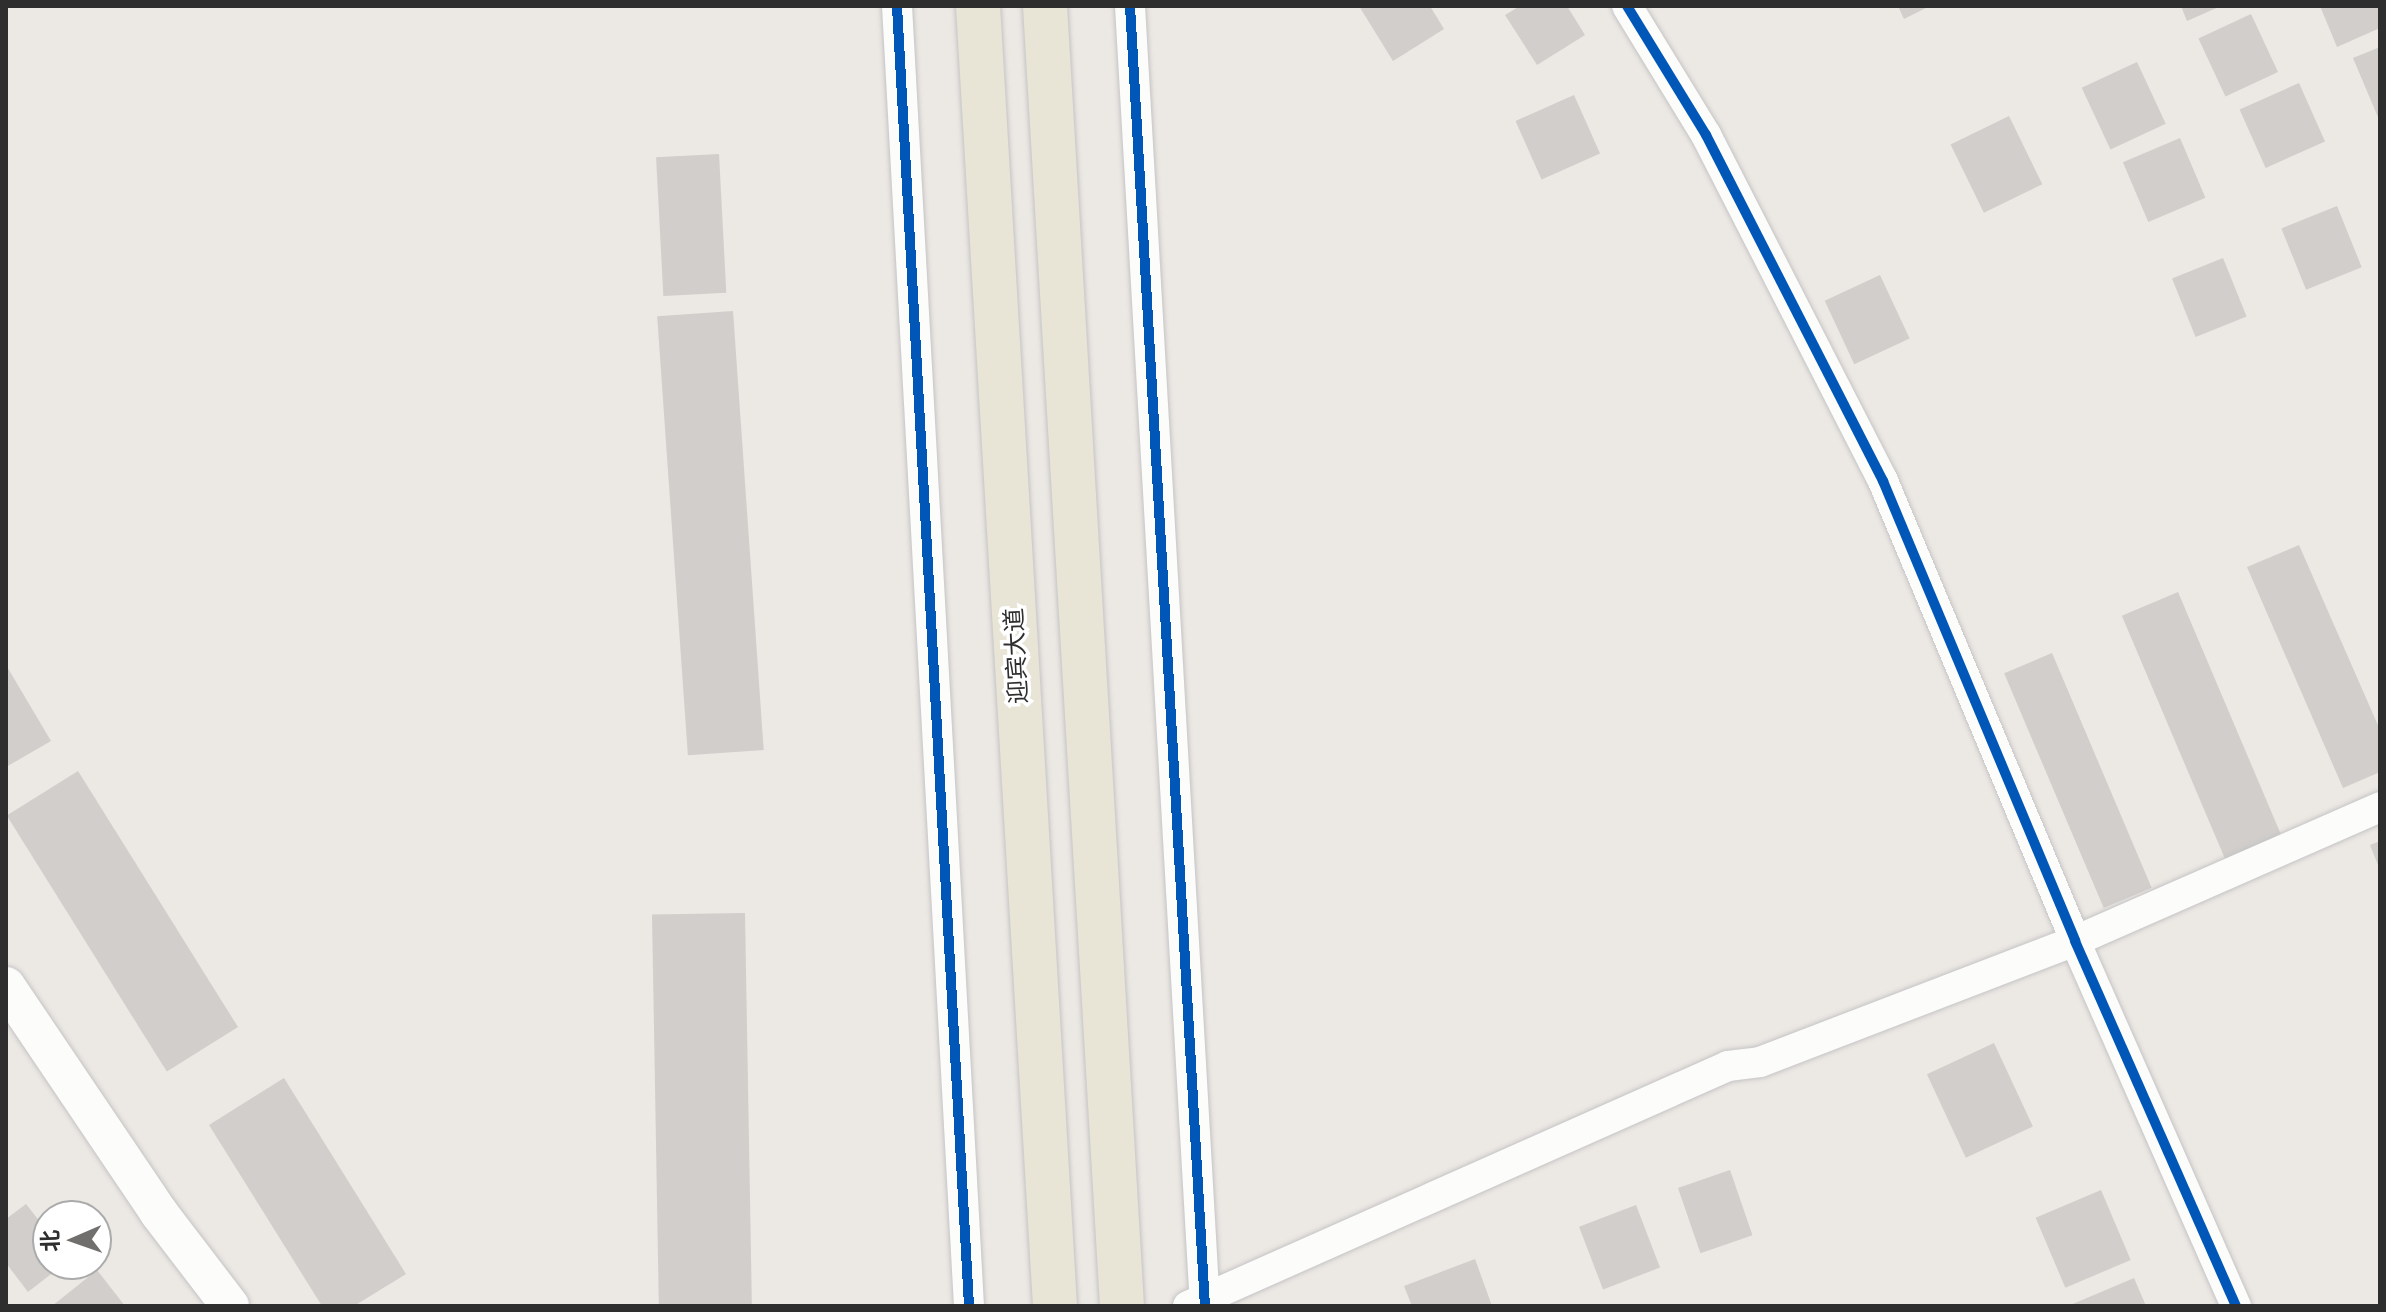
<!DOCTYPE html>
<html>
<head>
<meta charset="utf-8">
<style>
	body { margin:0 }
	#map { position:relative; width:2386px; height:1312px; overflow:hidden; background:#ece8e4; font-family:"IBM Plex Sans","Noto Sans SC",sans-serif }
	div>[style] { position:absolute }
	[style*='--x'] { left:calc(var(--x)*1px); top:calc(var(--y)*1px); width:calc(var(--w)*1px); rotate:calc(var(--a)*1deg) }
	.building>* { inset:0; background:#d1cecb; transform-origin:0 0 }
	.roads { filter:drop-shadow(0 0 2px #c5c4c5) drop-shadow(0 0 2px #c5c4c5) }
	.minor>* { height:30px; margin:-15px; padding:0 15px; transform-origin:15px; border-radius:15px; background:#fcfcfb }
	.tertiary>* { height:38px; margin:-19px; padding:0 19px; transform-origin:19px; border-radius:19px; background:#fcfcfb }
	.primary>* { height:44px; margin:-22px; padding:0 22px; transform-origin:22px; border-radius:22px; background:#e8e4d6 }
	.cycleway>* { height:10px; margin:-5px; padding:0 5px; transform-origin:5px; border-radius:5px; background:#0057b8 }
	span { translate:-50% -50%; white-space:nowrap; text-align:center; line-height:1.15; -webkit-text-stroke:7px #fff; paint-order:stroke }
	.street-label { font-size:24px; color:#2e2e2e }
	.frame { position:absolute; inset:0; border:8px solid #2e2e2e; pointer-events:none }
	.north { position:absolute; left:32px; top:1200px; width:80px; height:80px; box-sizing:border-box; background:#fff; border:2px solid #ababab; border-radius:50%; rotate:268deg; font-size:22px; font-weight:700; line-height:32px; text-align:center; color:#2e2e2e }
	.north::after { content:''; display:block; margin:auto; width:28px; height:36px; background:#706f6e; clip-path:polygon(50% 0,100% 100%,50% 72%,0 100%) }
</style>
</head>
<body>
<div id="map">
	<div class="building">
		<div style="clip-path:polygon(1359px 6px,1430px 6px,1444px 29px,1393px 61px)"></div>
		<div style="clip-path:polygon(1520px 6px,1567px 6px,1585px 35px,1537px 65px,1505px 15px)"></div>
		<div style="clip-path:polygon(1898px 6px,1930px 6px,1904px 19px)"></div>
		<div style="clip-path:polygon(2181px 6px,2221px 6px,2187px 21px)"></div>
		<div style="clip-path:polygon(2320px 6px,2380px 6px,2380px 28px,2337px 47px)"></div>
		<div style="left:2251px;top:14px;width:64px;height:58px;rotate:65deg"></div>
		<div style="clip-path:polygon(2380px 47px,2380px 122px,2353px 58px)"></div>
		<div style="left:2137px;top:62px;width:68px;height:61px;rotate:65deg"></div>
		<div style="left:2299px;top:83px;width:64px;height:65px;rotate:66deg"></div>
		<div style="left:1574px;top:95px;width:64px;height:64px;rotate:66deg"></div>
		<div style="left:2009px;top:116px;width:76px;height:65px;rotate:64deg"></div>
		<div style="left:2180px;top:138px;width:65px;height:62px;rotate:67deg"></div>
		<div style="left:719px;top:154px;width:139px;height:63px;rotate:87deg"></div>
		<div style="left:2337px;top:206px;width:66px;height:60px;rotate:68deg"></div>
		<div style="left:2223px;top:258px;width:63px;height:55px;rotate:68deg"></div>
		<div style="left:1880px;top:275px;width:70px;height:61px;rotate:65deg"></div>
		<div style="left:733px;top:311px;width:440px;height:76px;rotate:86deg"></div>
		<div style="clip-path:polygon(2299px 545px,2380px 730px,2380px 772px,2343px 788px,2247px 567px)"></div>
		<div style="left:2178px;top:592px;width:264px;height:61px;rotate:67deg"></div>
		<div style="left:2052px;top:653px;width:255px;height:52px;rotate:67deg"></div>
		<div style="clip-path:polygon(6px 665px,51px 741px,6px 767px)"></div>
		<div style="left:78px;top:771px;width:302px;height:84px;rotate:58deg"></div>
		<div style="clip-path:polygon(2380px 841px,2380px 870px,2370px 845px)"></div>
		<div style="left:745px;top:913px;width:393px;height:93px;rotate:89deg"></div>
		<div style="left:1994px;top:1043px;width:92px;height:74px;rotate:65deg"></div>
		<div style="clip-path:polygon(284px 1078px,406px 1274px,354px 1306px,322px 1306px,209px 1125px)"></div>
		<div style="left:1730px;top:1170px;width:69px;height:55px;rotate:71deg"></div>
		<div style="left:2101px;top:1190px;width:76px;height:71px;rotate:67deg"></div>
		<div style="clip-path:polygon(26px 1204px,48px 1232px,48px 1264px,64px 1264px,28px 1292px,6px 1263px,6px 1219px)"></div>
		<div style="left:1636px;top:1205px;width:67px;height:61px;rotate:69deg"></div>
		<div style="clip-path:polygon(1475px 1259px,1492px 1306px,1412px 1306px,1404px 1286px)"></div>
		<div style="clip-path:polygon(97px 1270px,125px 1306px,52px 1306px)"></div>
		<div style="clip-path:polygon(2134px 1278px,2146px 1306px,2068px 1306px)"></div>
	</div>
	<div class="roads">
		<div class="minor">
			<div style="--x:897;--y:6;--w:1302;--a:86.83"></div>
			<div style="--x:1130;--y:6;--w:1302;--a:86.7"></div>
			<div style="--x:1627;--y:6;--w:151;--a:58.5"></div>
			<div style="--x:1706;--y:135;--w:389;--a:62.9"></div>
			<div style="--x:1883;--y:481;--w:498;--a:67.3"></div>
			<div style="--x:2075;--y:941;--w:399;--a:66.2"></div>
			<div style="--x:1188;--y:1306;--w:591;--a:-23.96"></div>
			<div style="--x:1728;--y:1066;--w:32;--a:-7"></div>
			<div style="--x:1760;--y:1062;--w:337;--a:-21"></div>
			<div style="--x:2075;--y:941;--w:333;--a:-23.7"></div>
		</div>
		<div class="tertiary">
			<div style="--x:6;--y:986;--w:274;--a:56"></div>
			<div style="--x:159;--y:1213;--w:117;--a:52.6"></div>
		</div>
		<div class="primary">
			<div style="--x:978;--y:6;--w:1302;--a:86.61"></div>
			<div style="--x:1045;--y:6;--w:1302;--a:86.61"></div>
		</div>
	</div>
	<div class="cycleway">
		<div style="--x:897;--y:6;--w:1302;--a:86.83"></div>
		<div style="--x:1130;--y:6;--w:1302;--a:86.7"></div>
		<div style="--x:1627;--y:6;--w:151;--a:58.5"></div>
		<div style="--x:1706;--y:135;--w:389;--a:62.9"></div>
		<div style="--x:1883;--y:481;--w:498;--a:67.3"></div>
		<div style="--x:2075;--y:941;--w:399;--a:66.2"></div>
	</div>
	<div class="street-label">
		<span style="left:1016px;top:656px;rotate:-93deg">迎宾大道</span>
	</div>
	<div class="frame"></div>
	<div class="north">北</div>
</div>
</body>
</html>
